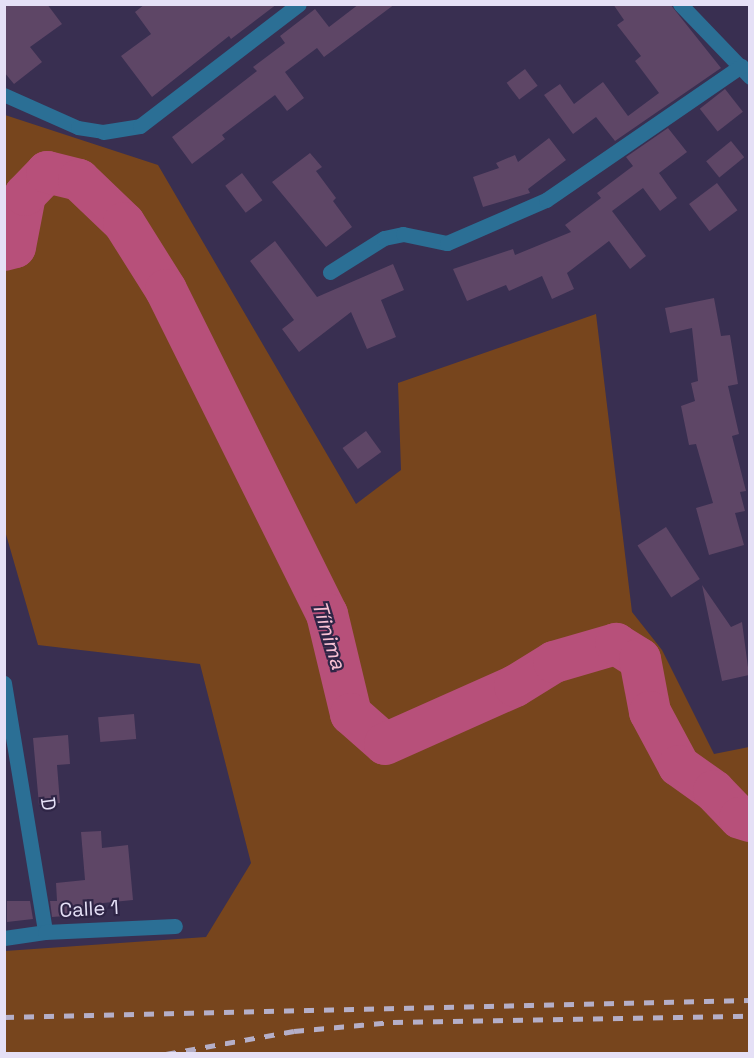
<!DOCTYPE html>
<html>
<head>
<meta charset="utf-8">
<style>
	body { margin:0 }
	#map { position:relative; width:754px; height:1058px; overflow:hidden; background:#392f51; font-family:"Space Grotesk",sans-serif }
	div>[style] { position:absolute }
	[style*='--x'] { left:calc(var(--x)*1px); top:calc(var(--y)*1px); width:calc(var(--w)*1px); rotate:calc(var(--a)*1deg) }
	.green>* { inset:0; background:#77451d }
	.river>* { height:42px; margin:-21px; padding:0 21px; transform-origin:21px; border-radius:21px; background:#b7507a }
	.building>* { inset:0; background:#5e4666; transform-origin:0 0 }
	.service>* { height:14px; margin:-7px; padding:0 7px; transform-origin:7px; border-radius:7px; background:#2b6f95 }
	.minor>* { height:15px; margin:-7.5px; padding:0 7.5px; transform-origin:7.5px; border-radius:7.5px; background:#2b6f95 }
	.rail>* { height:4.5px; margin-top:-2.25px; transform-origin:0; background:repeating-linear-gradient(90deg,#b5afc8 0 10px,transparent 0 20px) }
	span { translate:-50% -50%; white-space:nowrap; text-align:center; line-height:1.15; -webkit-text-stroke:4.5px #2f2546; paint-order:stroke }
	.street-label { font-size:20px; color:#e5e0f6 }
	.water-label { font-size:21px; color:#f9c1d4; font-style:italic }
	.frame { position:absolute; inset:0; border:6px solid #e5e0f6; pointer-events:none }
</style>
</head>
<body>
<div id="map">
	<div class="green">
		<div style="clip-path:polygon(5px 115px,158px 165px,356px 504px,401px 470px,398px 383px,596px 314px,632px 612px,662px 650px,714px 754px,749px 747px,749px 1053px,5px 1053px,5px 951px,206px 937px,251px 863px,200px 664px,38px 645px,5px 531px)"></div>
	</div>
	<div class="river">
		<div style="--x:4;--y:250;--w:11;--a:-15"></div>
		<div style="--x:15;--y:247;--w:53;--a:-79.1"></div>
		<div style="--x:25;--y:195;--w:32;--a:-46"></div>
		<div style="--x:47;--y:172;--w:33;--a:14"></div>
		<div style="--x:79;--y:180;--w:62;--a:43.7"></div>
		<div style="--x:124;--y:223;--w:79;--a:57.9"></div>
		<div style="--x:166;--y:290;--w:362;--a:63.6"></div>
		<div style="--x:327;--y:614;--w:103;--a:76.5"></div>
		<div style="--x:351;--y:714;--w:45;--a:41.4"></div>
		<div style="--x:385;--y:744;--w:142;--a:-24"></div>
		<div style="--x:515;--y:686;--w:46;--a:-31.6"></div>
		<div style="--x:554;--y:662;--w:65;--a:-16.2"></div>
		<div style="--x:616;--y:644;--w:28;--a:32"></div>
		<div style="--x:640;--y:659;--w:54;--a:79.3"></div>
		<div style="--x:650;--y:712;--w:61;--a:61.8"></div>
		<div style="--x:679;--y:766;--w:43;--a:35.5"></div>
		<div style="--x:714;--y:791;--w:37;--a:46"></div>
		<div style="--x:740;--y:818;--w:10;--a:17"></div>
	</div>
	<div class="building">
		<div style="clip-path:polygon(4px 4px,47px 4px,62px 24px,30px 47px,42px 62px,14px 84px,4px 72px)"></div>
		<div style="clip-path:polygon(145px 4px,277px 4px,231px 39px,229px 36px,152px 97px,121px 56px,151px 34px,135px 12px)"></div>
		<div style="clip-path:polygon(359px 4px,395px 4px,324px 57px,317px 48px,285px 72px,304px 98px,287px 111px,275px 95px,222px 135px,225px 139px,192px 164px,172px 137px,257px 71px,253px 67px,285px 43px,280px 36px,315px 9px,329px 27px)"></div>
		<div style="clip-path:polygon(613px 4px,670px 4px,721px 68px,615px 141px,596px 117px,573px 134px,544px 95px,560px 84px,574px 104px,603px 82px,628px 116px,659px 93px,635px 61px,641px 56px,617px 25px,624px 20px)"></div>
		<div style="left:525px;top:69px;width:21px;height:23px;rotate:53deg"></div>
		<div style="left:725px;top:89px;width:29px;height:32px;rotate:52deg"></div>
		<div style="clip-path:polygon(668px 128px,687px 152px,659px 173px,677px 198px,660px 211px,643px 188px,612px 211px,646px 256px,630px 269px,609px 241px,567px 273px,574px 289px,552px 299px,542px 276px,509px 291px,506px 285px,467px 301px,453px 269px,513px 249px,515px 255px,571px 232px,565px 225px,601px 198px,597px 193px,633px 166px,626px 157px)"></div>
		<div style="clip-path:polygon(549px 138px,566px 160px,528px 189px,530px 193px,483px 207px,473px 177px,499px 168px,496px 163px,515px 155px,518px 162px)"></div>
		<div style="left:731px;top:141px;width:21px;height:32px;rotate:51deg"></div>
		<div style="clip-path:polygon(310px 153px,322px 167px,316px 171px,336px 198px,333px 201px,352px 227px,326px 247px,272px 182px)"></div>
		<div style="left:242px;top:173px;width:34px;height:21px;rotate:53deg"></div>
		<div style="left:717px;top:183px;width:34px;height:35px;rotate:53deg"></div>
		<div style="clip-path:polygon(275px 241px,317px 297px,393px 264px,404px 290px,381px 300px,396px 337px,367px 349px,351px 312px,299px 352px,282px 329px,294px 320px,250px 261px)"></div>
		<div style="clip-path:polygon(714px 298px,721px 336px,730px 335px,738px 384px,728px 386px,739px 434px,732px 436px,746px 491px,740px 492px,745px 511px,735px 513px,744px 545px,709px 555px,696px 508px,713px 503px,696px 444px,689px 445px,681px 406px,695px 401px,691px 383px,698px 381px,692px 328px,670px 333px,665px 308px)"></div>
		<div style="left:366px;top:431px;width:26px;height:29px;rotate:54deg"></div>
		<div style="left:666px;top:527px;width:62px;height:34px;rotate:57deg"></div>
		<div style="clip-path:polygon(702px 585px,731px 627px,742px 622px,749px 675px,722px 681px)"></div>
		<div style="left:134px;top:714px;width:25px;height:36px;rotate:85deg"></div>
		<div style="clip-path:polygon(68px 735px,70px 764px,57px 765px,60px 803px,39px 805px,33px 738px)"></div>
		<div style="clip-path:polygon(101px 831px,102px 848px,128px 845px,133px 900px,103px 903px,104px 913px,52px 917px,50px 901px,57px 901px,56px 883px,85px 880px,81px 832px)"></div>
		<div style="clip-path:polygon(7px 901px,30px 901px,33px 919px,7px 922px)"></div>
	</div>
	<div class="service">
		<div style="--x:4;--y:95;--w:81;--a:24"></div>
		<div style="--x:78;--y:128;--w:25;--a:9"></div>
	</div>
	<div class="minor">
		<div style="--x:680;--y:4;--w:101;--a:46.2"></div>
		<div style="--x:103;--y:132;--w:37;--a:-9"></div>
		<div style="--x:140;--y:126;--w:200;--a:-37.5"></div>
		<div style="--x:330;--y:272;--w:64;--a:-32.2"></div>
		<div style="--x:384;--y:238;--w:19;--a:-12"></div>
		<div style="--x:403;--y:234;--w:45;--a:11.6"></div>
		<div style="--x:447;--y:243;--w:108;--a:-23.5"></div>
		<div style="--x:546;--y:200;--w:237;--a:-34.5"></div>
		<div style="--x:4;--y:683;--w:252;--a:80.6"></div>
		<div style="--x:4;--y:938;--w:41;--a:-8.3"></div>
		<div style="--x:45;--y:932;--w:130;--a:-2.6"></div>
	</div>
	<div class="rail">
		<div style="--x:4;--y:1017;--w:746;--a:-1.31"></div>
		<div style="--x:166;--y:1054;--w:130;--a:-10.2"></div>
		<div style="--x:294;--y:1031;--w:99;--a:-5.2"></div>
		<div style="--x:393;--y:1022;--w:357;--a:-1"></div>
	</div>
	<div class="street-label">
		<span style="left:48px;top:804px;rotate:82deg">D</span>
		<span style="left:89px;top:909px;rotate:-3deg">Calle 1</span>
	</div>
	<div class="water-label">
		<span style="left:329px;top:635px;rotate:73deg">Tíinima</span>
	</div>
	<div class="frame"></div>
</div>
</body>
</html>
